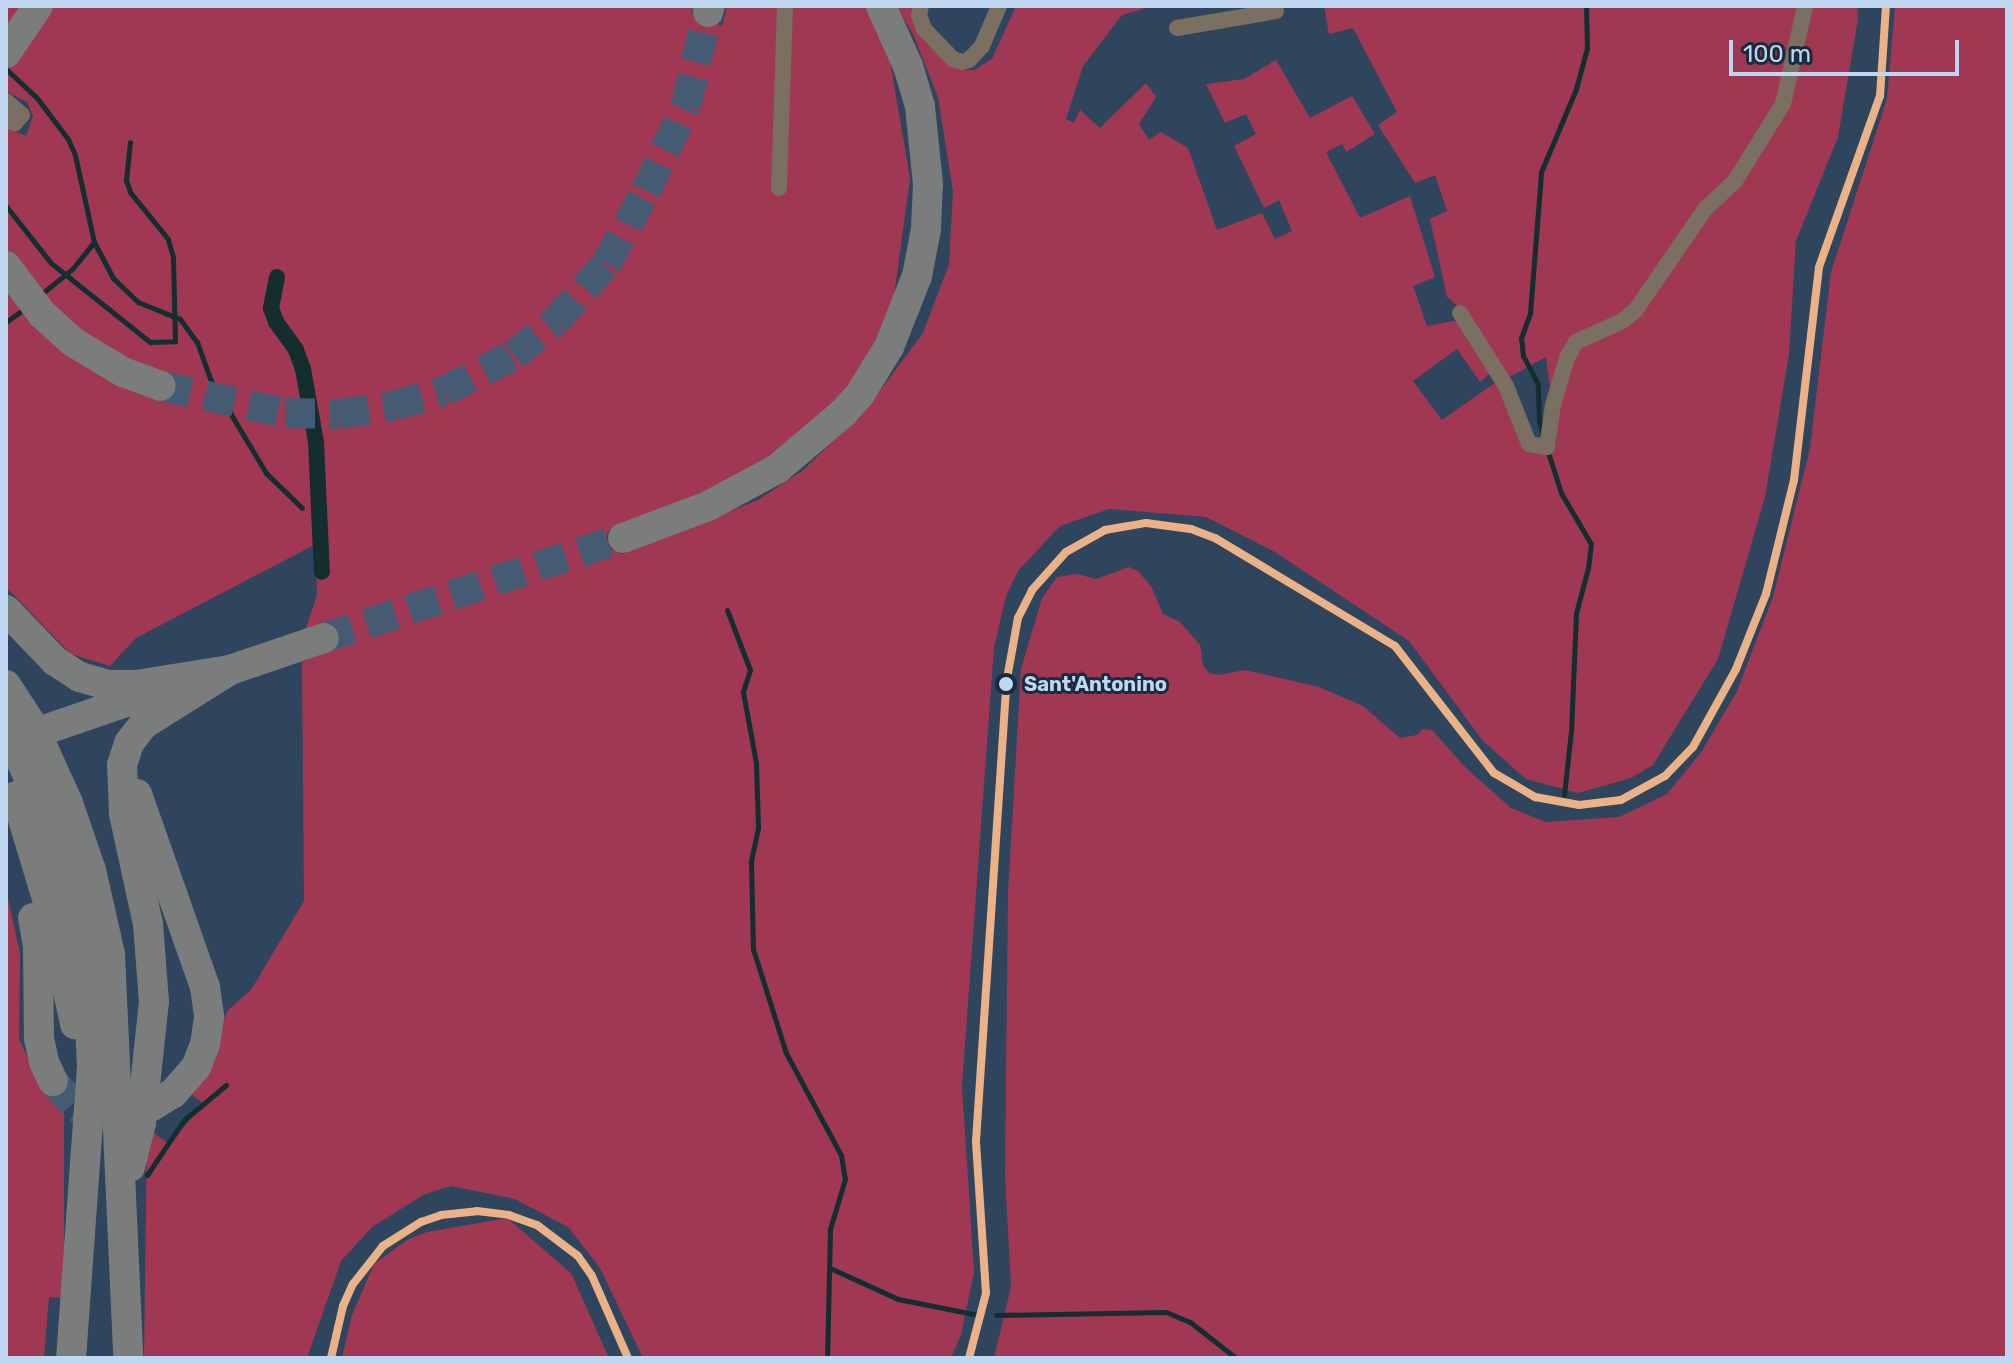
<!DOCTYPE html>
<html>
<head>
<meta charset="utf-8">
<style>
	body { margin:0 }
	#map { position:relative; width:2013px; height:1364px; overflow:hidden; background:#2e455d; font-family:Rubik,sans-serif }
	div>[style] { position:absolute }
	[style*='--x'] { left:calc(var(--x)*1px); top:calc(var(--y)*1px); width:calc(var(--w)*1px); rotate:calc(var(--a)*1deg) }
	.green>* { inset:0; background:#a03853 }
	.stream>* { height:5px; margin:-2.5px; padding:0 2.5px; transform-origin:2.5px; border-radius:2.5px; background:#142e30 }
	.canal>* { height:16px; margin:-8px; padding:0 8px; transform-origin:8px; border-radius:8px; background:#142e30 }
	.motorway-tunnel>* { height:30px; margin-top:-15px; transform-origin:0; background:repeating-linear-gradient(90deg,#445b73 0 30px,transparent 0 45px) }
	.minor>* { height:16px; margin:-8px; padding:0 8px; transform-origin:8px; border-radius:8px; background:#7a6f60 }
	.motorway>* { height:30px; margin:-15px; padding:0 15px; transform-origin:15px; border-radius:15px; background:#7b7c7c }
	.rail-1>* { height:8px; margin:-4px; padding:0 4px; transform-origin:4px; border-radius:4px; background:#ebb288 }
	.dots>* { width:22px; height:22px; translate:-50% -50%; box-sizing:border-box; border:4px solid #192b3f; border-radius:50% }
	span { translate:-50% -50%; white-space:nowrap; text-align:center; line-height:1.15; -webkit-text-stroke:6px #192b3f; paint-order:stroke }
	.stop-label { font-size:20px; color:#c0d7f2; font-weight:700 }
	.left { translate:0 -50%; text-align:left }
	.frame { position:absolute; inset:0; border:8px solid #c0d7f2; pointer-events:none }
	.scale { position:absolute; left:1729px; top:40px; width:230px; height:36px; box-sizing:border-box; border:4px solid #c0d7f2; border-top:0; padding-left:10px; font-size:24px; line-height:28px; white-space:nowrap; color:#c0d7f2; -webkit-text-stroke:6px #192b3f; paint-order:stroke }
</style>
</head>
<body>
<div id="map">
	<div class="green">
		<div style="clip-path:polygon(6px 6px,694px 6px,691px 13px,722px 26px,727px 6px,865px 6px,889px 55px,910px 178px,892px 311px,846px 392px,801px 438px,744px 474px,624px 529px,608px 531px,606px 541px,610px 549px,623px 554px,758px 500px,802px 471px,865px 411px,923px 333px,949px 264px,953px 191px,938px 97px,913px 34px,896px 6px,911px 6px,925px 39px,959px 70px,974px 70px,992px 59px,1016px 6px,1143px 6px,1143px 9px,1122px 15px,1083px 66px,1066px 119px,1074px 123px,1080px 110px,1100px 128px,1146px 83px,1156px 97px,1139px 124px,1149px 140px,1161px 132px,1188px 148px,1217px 230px,1262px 213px,1275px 239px,1292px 231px,1279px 200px,1264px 208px,1234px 146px,1256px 134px,1246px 114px,1225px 123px,1206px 84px,1244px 79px,1276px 60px,1310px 118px,1352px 96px,1375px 134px,1346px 152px,1342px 144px,1326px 152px,1360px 218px,1410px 196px,1435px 277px,1413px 286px,1427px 326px,1459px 320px,1493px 371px,1480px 382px,1457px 349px,1413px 381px,1442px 420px,1499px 380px,1530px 451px,1548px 453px,1557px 441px,1546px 357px,1506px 379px,1469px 315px,1447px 297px,1430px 219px,1447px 211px,1435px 175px,1415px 183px,1378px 125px,1397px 112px,1353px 28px,1329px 34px,1324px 6px,1857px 6px,1858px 19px,1838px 137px,1796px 241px,1789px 354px,1765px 497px,1718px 659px,1653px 765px,1631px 778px,1578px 793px,1526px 779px,1483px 741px,1409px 641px,1275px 552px,1206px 517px,1109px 509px,1060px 526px,1018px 571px,1006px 596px,994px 648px,962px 1086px,974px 1272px,961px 1335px,951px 1358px,643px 1358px,600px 1268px,568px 1227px,515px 1199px,451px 1186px,425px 1194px,372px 1227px,341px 1261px,307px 1358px,144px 1358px,147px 1128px,169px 1144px,204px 1104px,191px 1094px,228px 1010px,251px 990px,304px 901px,302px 662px,332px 650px,304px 634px,317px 595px,316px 544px,136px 638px,110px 666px,71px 654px,6px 587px,6px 127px,26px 136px,33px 116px,27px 102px,6px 91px)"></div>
		<div style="clip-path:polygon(1895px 6px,2007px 6px,2007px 1358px,994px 1358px,1011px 1287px,1005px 1175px,1008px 892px,1021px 669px,1042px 598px,1057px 577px,1077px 574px,1096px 579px,1129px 567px,1138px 571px,1151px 586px,1163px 614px,1180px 622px,1200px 645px,1203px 665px,1209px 673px,1219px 675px,1245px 670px,1319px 687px,1363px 706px,1400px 738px,1417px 735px,1423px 729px,1432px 730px,1466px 768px,1511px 808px,1546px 822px,1619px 817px,1667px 794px,1702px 751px,1737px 691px,1773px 597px,1810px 448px,1831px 272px,1887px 99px)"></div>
		<div style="clip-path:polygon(6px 890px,20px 953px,19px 1039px,44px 1091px,64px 1078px,64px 1298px,49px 1297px,44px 1358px,6px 1358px)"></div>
		<div style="clip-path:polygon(507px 1218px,571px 1273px,609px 1358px,342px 1358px,352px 1315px,374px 1264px,407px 1240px,427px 1232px)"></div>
	</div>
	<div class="stream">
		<div style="--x:6;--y:69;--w:42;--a:43.1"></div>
		<div style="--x:37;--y:98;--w:51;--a:52.9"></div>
		<div style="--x:68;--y:139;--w:17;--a:66"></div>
		<div style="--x:75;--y:155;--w:89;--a:77.7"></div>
		<div style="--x:94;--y:242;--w:41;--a:62.2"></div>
		<div style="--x:113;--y:278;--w:35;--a:44"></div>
		<div style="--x:138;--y:302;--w:45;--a:22"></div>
		<div style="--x:180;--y:319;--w:29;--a:54"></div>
		<div style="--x:197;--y:342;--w:41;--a:70.3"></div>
		<div style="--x:211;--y:381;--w:107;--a:59.1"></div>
		<div style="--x:266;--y:473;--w:50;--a:44.2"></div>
		<div style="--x:6;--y:206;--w:73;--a:51.7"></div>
		<div style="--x:51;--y:263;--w:127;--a:38.6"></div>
		<div style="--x:150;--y:342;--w:25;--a:-2"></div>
		<div style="--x:175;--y:341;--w:84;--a:-91.4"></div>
		<div style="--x:173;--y:257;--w:19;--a:-106"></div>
		<div style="--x:168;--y:239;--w:60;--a:-129"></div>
		<div style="--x:130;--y:192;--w:13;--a:-108"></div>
		<div style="--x:126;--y:180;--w:38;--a:-84"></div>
		<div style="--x:45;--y:291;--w:36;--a:-39"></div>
		<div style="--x:73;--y:268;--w:33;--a:-51"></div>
		<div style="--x:6;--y:322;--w:17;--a:-36"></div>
		<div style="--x:1543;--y:435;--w:16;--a:-105"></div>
		<div style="--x:1539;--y:420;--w:36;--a:-92"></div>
		<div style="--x:1538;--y:384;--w:32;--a:-118"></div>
		<div style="--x:1523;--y:356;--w:18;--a:-96"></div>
		<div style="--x:1521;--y:338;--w:27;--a:-70"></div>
		<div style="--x:1530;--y:313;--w:141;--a:-85.5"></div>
		<div style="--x:1541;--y:172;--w:90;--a:-67.1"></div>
		<div style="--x:1576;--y:89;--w:42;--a:-75"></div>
		<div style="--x:1587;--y:48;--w:42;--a:-91.4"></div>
		<div style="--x:1547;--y:449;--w:46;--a:72.3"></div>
		<div style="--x:1561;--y:493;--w:59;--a:59.5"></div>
		<div style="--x:1591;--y:544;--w:24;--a:97"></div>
		<div style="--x:1588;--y:568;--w:47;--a:104.9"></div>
		<div style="--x:1576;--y:613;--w:118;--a:92.4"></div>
		<div style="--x:1571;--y:731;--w:64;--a:96.2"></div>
		<div style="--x:727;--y:610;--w:64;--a:69"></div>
		<div style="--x:750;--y:670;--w:23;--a:108"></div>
		<div style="--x:743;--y:692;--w:72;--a:79.6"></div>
		<div style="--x:756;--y:763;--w:65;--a:88.2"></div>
		<div style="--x:758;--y:828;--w:35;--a:102"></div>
		<div style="--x:751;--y:862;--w:87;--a:88.7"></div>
		<div style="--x:753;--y:949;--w:109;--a:72.4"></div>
		<div style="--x:786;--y:1053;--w:116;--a:61.7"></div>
		<div style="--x:841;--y:1155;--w:24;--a:81"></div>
		<div style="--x:845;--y:1179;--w:52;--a:106.7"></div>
		<div style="--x:830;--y:1229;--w:129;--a:91.3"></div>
		<div style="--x:147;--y:1175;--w:66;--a:-56.1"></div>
		<div style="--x:184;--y:1120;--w:55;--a:-39.8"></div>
		<div style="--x:830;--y:1268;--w:75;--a:24.5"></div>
		<div style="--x:898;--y:1299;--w:82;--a:11.3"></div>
		<div style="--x:996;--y:1315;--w:170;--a:-1"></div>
		<div style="--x:1166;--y:1312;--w:26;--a:23"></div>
		<div style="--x:1190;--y:1322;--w:58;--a:38"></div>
	</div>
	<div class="canal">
		<div style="--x:277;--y:277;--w:32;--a:101"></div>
		<div style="--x:271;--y:308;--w:15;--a:70"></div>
		<div style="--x:276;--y:322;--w:34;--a:54"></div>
		<div style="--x:296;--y:350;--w:20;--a:70"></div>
		<div style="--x:303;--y:369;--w:74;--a:79.9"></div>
		<div style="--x:316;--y:442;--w:130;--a:87.4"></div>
	</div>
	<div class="motorway-tunnel">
		<div style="--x:161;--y:386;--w:127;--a:12.3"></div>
		<div style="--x:285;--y:413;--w:54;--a:1.1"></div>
		<div style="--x:339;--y:414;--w:55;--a:-8.4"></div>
		<div style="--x:393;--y:406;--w:53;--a:-16.4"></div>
		<div style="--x:444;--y:391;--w:79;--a:-27.2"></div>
		<div style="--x:514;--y:355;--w:53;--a:-38.8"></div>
		<div style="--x:555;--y:322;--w:77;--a:-48.7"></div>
		<div style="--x:606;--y:264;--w:83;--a:-61.3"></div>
		<div style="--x:646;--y:191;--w:94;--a:-64.8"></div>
		<div style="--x:686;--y:106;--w:97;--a:-76.8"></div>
		<div style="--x:324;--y:638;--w:315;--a:-18.5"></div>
		<div style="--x:53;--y:1081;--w:35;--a:49"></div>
		<div style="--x:76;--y:1107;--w:22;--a:24"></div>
		<div style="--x:96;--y:1116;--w:17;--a:7"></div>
	</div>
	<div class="minor">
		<div style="--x:921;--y:6;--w:9;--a:103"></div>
		<div style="--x:919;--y:15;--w:15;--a:70"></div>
		<div style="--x:924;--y:29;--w:42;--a:46"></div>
		<div style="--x:953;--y:59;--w:9;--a:18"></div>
		<div style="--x:962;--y:62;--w:7;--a:-16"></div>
		<div style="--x:969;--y:60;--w:19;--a:-47"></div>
		<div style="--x:982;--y:46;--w:43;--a:-67"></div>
		<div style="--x:1177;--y:28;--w:100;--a:-9.7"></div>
		<div style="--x:1276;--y:11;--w:5;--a:-112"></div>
		<div style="--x:6;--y:101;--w:21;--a:41"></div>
		<div style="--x:22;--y:115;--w:11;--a:131"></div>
		<div style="--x:15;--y:123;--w:9;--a:-162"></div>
		<div style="--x:779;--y:188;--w:182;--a:-88.1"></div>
		<div style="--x:1460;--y:313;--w:86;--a:57.8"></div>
		<div style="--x:1506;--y:386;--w:62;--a:68.4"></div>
		<div style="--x:1529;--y:444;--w:18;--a:9"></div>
		<div style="--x:1547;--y:447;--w:42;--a:-81.9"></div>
		<div style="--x:1553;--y:405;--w:49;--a:-73.4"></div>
		<div style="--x:1567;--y:358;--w:18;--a:-61"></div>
		<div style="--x:1576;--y:342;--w:51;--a:-24.5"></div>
		<div style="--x:1622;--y:321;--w:16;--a:-38"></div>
		<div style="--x:1635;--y:311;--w:124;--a:-55.5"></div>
		<div style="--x:1705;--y:209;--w:41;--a:-43"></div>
		<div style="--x:1735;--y:181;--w:91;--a:-58.1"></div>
		<div style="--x:1783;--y:104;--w:100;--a:-77.3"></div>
	</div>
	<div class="motorway">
		<div style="--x:708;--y:12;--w:6;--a:-72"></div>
		<div style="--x:6;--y:53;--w:57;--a:-55.8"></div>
		<div style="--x:6;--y:266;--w:60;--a:53.1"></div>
		<div style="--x:42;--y:314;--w:42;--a:42.1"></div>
		<div style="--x:73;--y:342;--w:58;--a:31"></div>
		<div style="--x:123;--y:372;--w:40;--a:20.2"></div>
		<div style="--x:623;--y:538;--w:91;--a:-20.6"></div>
		<div style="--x:708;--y:506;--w:78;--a:-28.2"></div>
		<div style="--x:777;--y:469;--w:87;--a:-40.3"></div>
		<div style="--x:843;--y:413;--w:25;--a:-48"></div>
		<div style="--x:860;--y:394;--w:55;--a:-58.3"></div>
		<div style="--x:889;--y:347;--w:76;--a:-68.5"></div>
		<div style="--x:917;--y:276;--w:48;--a:-79.2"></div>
		<div style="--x:926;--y:229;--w:45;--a:-87.5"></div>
		<div style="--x:928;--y:184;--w:78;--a:-95.9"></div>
		<div style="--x:920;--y:106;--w:42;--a:-106.7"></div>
		<div style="--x:908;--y:66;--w:66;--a:-114.2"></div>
		<div style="--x:6;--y:610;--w:71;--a:46.1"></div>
		<div style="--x:55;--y:661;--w:30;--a:33"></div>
		<div style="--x:80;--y:677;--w:29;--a:16"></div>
		<div style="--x:108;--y:685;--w:28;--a:0"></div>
		<div style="--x:136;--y:685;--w:95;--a:-9.1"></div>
		<div style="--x:230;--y:670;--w:99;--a:-18.8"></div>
		<div style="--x:6;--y:685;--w:51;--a:56.9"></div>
		<div style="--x:34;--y:728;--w:82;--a:65.6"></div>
		<div style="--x:68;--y:803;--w:71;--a:71.1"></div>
		<div style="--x:91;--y:870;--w:86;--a:77.3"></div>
		<div style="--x:110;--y:954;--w:404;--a:87.4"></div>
		<div style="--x:6;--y:728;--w:94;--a:65.4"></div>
		<div style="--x:45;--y:813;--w:66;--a:71.6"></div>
		<div style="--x:66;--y:876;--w:68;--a:77.2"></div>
		<div style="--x:81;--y:942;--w:62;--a:82.5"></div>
		<div style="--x:89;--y:1003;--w:63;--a:87.3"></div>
		<div style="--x:92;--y:1066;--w:293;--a:94.1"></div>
		<div style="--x:50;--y:728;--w:108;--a:-18.9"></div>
		<div style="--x:137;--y:794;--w:205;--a:70.6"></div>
		<div style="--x:205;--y:987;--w:30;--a:82"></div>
		<div style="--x:209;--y:1017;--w:27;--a:98"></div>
		<div style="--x:205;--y:1044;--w:25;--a:111"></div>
		<div style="--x:196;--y:1067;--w:35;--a:131"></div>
		<div style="--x:173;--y:1093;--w:26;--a:148"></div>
		<div style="--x:16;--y:796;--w:121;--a:73.2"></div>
		<div style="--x:51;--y:912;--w:115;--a:77.9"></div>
		<div style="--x:33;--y:918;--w:29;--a:80"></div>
		<div style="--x:38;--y:947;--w:91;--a:89.4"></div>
		<div style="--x:39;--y:1038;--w:25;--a:78"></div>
		<div style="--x:44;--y:1062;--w:21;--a:65"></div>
		<div style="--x:130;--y:1167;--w:45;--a:-76"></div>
		<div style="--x:141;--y:1123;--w:122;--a:-83.9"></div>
		<div style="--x:154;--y:1002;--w:78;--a:-94.4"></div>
		<div style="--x:148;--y:924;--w:113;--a:-102.3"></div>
		<div style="--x:124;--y:814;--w:49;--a:-92.3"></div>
		<div style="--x:122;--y:765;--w:23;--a:-72"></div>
		<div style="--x:129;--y:743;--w:24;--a:-52"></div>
		<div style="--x:144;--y:724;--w:102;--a:-32.1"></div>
	</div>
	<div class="rail-1">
		<div style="--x:331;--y:1358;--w:53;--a:-77"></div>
		<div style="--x:343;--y:1306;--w:24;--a:-66"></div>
		<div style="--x:353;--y:1284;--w:48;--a:-51.7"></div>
		<div style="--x:383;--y:1246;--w:45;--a:-32.3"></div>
		<div style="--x:421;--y:1222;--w:21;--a:-19"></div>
		<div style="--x:441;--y:1215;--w:36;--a:-6"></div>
		<div style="--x:477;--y:1211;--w:32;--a:7"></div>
		<div style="--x:509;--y:1215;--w:30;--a:20"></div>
		<div style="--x:537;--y:1225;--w:51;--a:37.1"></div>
		<div style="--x:578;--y:1256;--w:24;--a:55"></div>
		<div style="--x:592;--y:1276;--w:90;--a:66.3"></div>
		<div style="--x:969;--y:1358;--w:67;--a:-75.3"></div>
		<div style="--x:986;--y:1293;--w:152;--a:-93.8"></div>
		<div style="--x:976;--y:1141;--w:458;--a:-86.2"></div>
		<div style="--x:1006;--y:684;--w:67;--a:-79.7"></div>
		<div style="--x:1018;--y:618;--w:31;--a:-63"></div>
		<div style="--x:1032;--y:590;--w:51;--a:-48.2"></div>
		<div style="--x:1066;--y:552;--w:45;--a:-29.4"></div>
		<div style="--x:1105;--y:530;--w:42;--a:-9.7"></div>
		<div style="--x:1146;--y:523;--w:45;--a:7.6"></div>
		<div style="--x:1191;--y:529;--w:26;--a:21"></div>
		<div style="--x:1215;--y:538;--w:210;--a:31"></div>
		<div style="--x:1395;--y:646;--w:161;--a:52.1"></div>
		<div style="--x:1494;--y:773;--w:48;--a:30.3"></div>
		<div style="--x:1535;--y:797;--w:45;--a:10.3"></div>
		<div style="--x:1579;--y:805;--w:42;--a:-6.8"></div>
		<div style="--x:1621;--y:800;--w:50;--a:-28.6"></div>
		<div style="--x:1665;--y:776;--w:40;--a:-46"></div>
		<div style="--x:1693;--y:747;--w:89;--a:-61.1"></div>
		<div style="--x:1736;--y:669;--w:81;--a:-68.2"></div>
		<div style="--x:1766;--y:594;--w:117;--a:-76.2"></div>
		<div style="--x:1794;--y:480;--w:214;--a:-83.3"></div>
		<div style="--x:1819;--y:267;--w:182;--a:-70.4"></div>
		<div style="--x:1880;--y:96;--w:90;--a:-86.2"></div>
	</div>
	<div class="dots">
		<div style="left:1006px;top:684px;background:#c0d7f2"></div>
	</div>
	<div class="stop-label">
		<span class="left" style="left:1024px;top:684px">Sant'Antonino</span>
	</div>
	<div class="frame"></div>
	<div class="scale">100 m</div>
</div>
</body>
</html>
